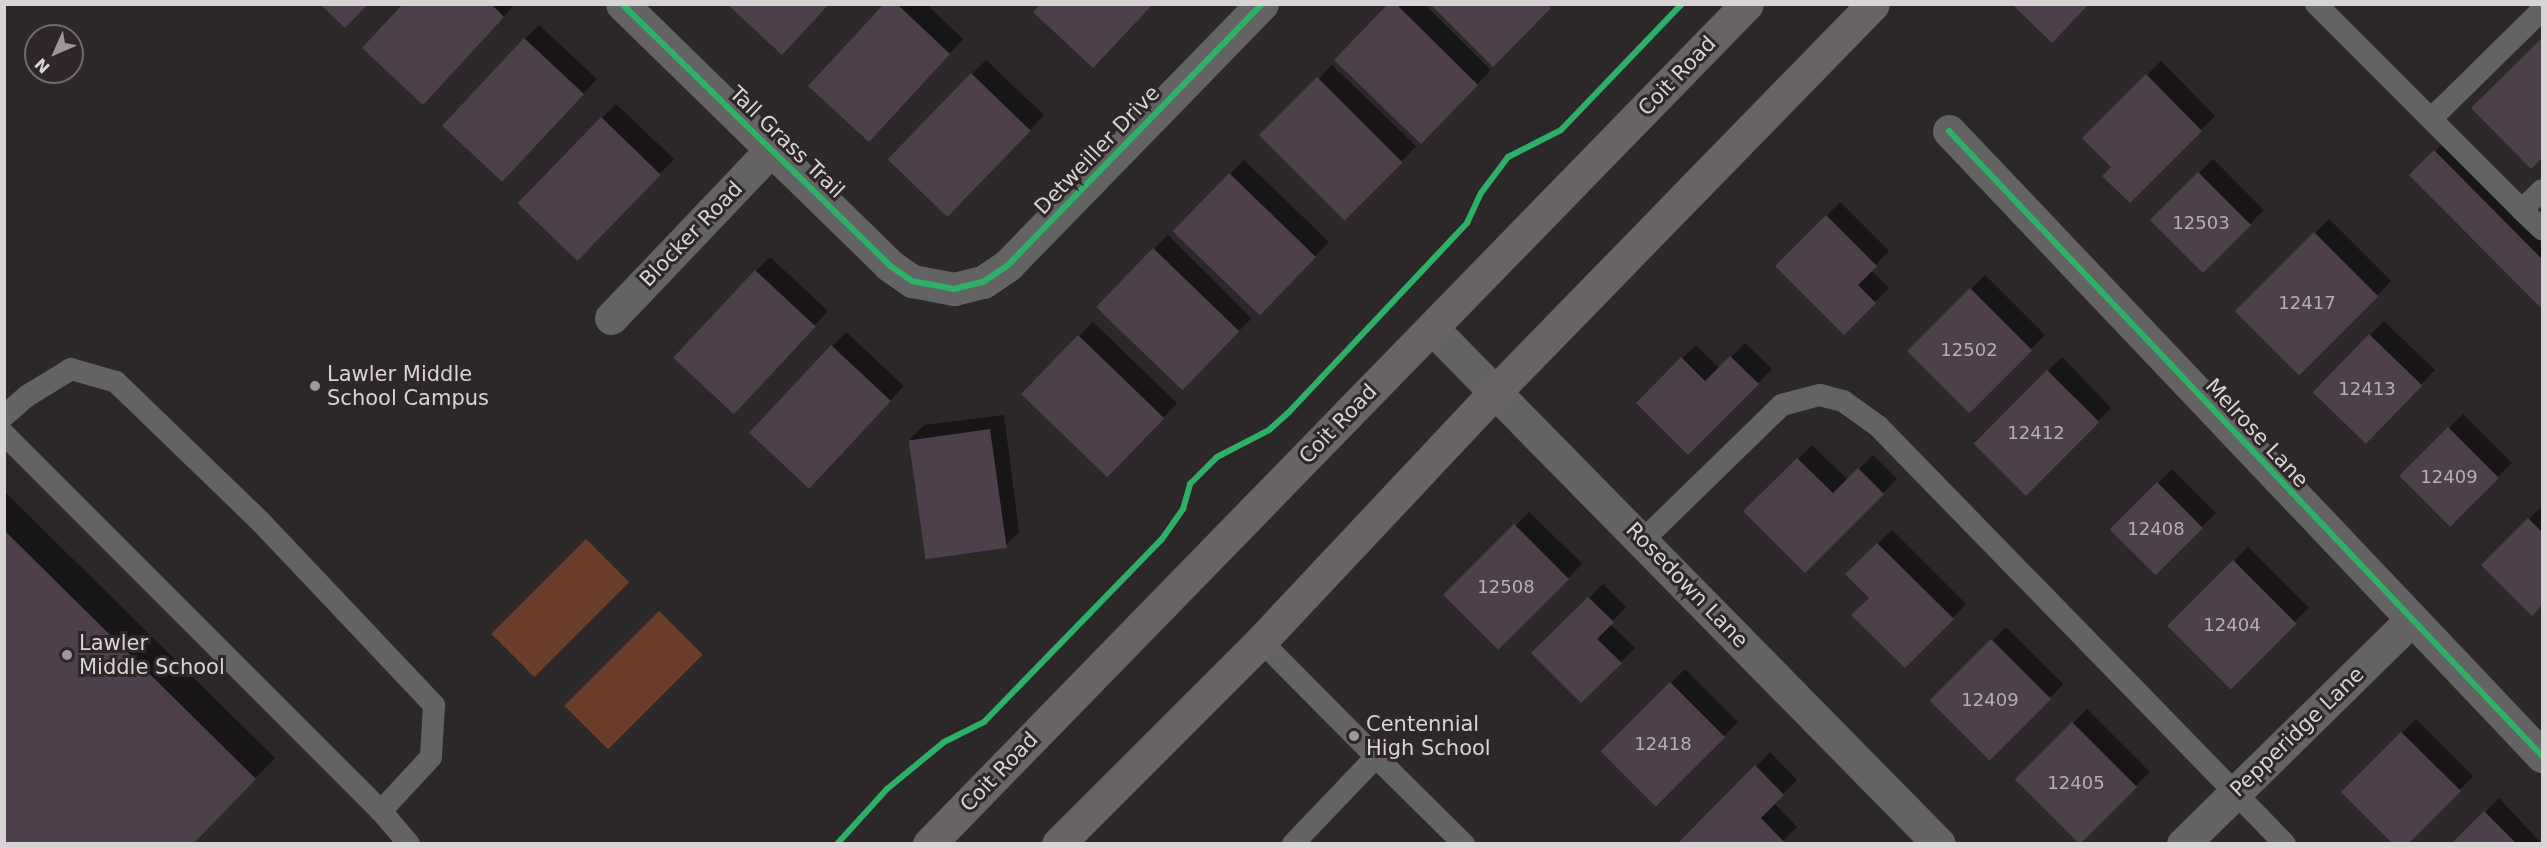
<!DOCTYPE html>
<html>
<head>
<meta charset="utf-8">
<style>
	body { margin:0 }
	#map { position:relative; width:2547px; height:848px; overflow:hidden; background:#2c2829; font-family:"DejaVu Sans",sans-serif }
	div>[style] { position:absolute }
	[style*='--x'] { left:calc(var(--x)*1px); top:calc(var(--y)*1px); width:calc(var(--w)*1px); rotate:calc(var(--a)*1deg) }
	.green>* { inset:0; background:#6b3e2a; transform-origin:0 0 }
	.shadow>* { inset:0; background:#0007; transform-origin:0 0 }
	.building>* { inset:0; background:#4d404a; transform-origin:0 0 }
	.lane>* { height:22px; margin:-11px; padding:0 11px; transform-origin:11px; border-radius:11px; background:#646363 }
	.street>* { height:33px; margin:-16.5px; padding:0 16.5px; transform-origin:16.5px; border-radius:16.5px; background:#646363 }
	.secondary>* { height:33px; margin:-16.5px; padding:0 16.5px; transform-origin:16.5px; border-radius:16.5px; background:#686465 }
	.cycleway>* { height:6px; margin:-3px; padding:0 3px; transform-origin:3px; border-radius:3px; background:#2db169 }
	.dots>* { width:16px; height:16px; translate:-50% -50%; box-sizing:border-box; border:3px solid #2e2628; border-radius:50% }
	span { translate:-50% -50%; white-space:nowrap; text-align:center; line-height:1.15; -webkit-text-stroke:6px #2e2628; paint-order:stroke }
	.number-label { font-size:18px; color:#b5aeb2 }
	.number-label span { -webkit-text-stroke-width:0 }
	.street-label { font-size:21px; color:#d8d3d4 }
	.poi-label { font-size:21px; color:#d8d3d4 }
	.left { translate:0 -50%; text-align:left }
	.frame { position:absolute; inset:0; border:6px solid #d8d3d4; pointer-events:none }
	.north { position:absolute; left:24px; top:24px; width:60px; height:60px; box-sizing:border-box; background:#2e2628; border:2px solid #726b6d; border-radius:50%; rotate:225deg; font-size:16px; font-weight:700; line-height:24px; text-align:center; color:#d8d3d4 }
	.north::after { content:''; display:block; margin:auto; width:21px; height:27px; background:#9c9798; clip-path:polygon(50% 0,100% 100%,50% 72%,0 100%) }
</style>
</head>
<body>
<div id="map">
	<div class="green">
		<div style="left:586px;top:539px;width:61px;height:134px;rotate:45deg"></div>
		<div style="left:659px;top:611px;width:62px;height:134px;rotate:45deg"></div>
	</div>
	<div class="shadow">
		<div style="clip-path:polygon(405px 4px,515px 4px,437px 89px)"></div>
		<div style="clip-path:polygon(886px 4px,926px 4px,963px 39px,882px 126px)"></div>
		<div style="clip-path:polygon(1390px 4px,1424px 4px,1491px 70px,1421px 141px)"></div>
		<div style="clip-path:polygon(539px 25px,597px 79px,516px 166px,525px 39px)"></div>
		<div style="clip-path:polygon(2542px 39px,2542px 156px,2531px 167px,2473px 108px)"></div>
		<div style="clip-path:polygon(986px 60px,1044px 115px,963px 201px,972px 74px)"></div>
		<div style="clip-path:polygon(2161px 61px,2215px 116px,2130px 201px,2113px 167px,2084px 138px)"></div>
		<div style="left:1332px;top:65px;width:117px;height:100px;rotate:44deg"></div>
		<div style="clip-path:polygon(616px 104px,674px 159px,593px 245px,602px 118px)"></div>
		<div style="clip-path:polygon(2455px 132px,2542px 219px,2542px 307px,2412px 175px)"></div>
		<div style="left:2213px;top:159px;width:72px;height:86px;rotate:45deg"></div>
		<div style="left:1244px;top:160px;width:118px;height:100px;rotate:44deg"></div>
		<div style="clip-path:polygon(1840px 202px,1889px 251px,1871px 270px,1889px 288px,1844px 333px,1777px 266px)"></div>
		<div style="left:2329px;top:219px;width:88px;height:130px;rotate:45deg"></div>
		<div style="left:1168px;top:235px;width:118px;height:100px;rotate:45deg"></div>
		<div style="clip-path:polygon(770px 257px,828px 311px,747px 398px,756px 271px)"></div>
		<div style="left:1985px;top:275px;width:85px;height:107px;rotate:45deg"></div>
		<div style="left:2384px;top:321px;width:71px;height:100px;rotate:44deg"></div>
		<div style="left:1093px;top:322px;width:117px;height:100px;rotate:44deg"></div>
		<div style="clip-path:polygon(846px 332px,904px 386px,823px 473px,751px 433px)"></div>
		<div style="clip-path:polygon(1745px 343px,1772px 369px,1688px 453px,1638px 403px,1696px 345px,1720px 369px)"></div>
		<div style="left:2062px;top:357px;width:71px;height:122px;rotate:46deg"></div>
		<div style="left:2463px;top:414px;width:69px;height:88px;rotate:45deg"></div>
		<div style="clip-path:polygon(1004px 415px,1019px 532px,1005px 546px,910px 439px,924px 425px)"></div>
		<div style="clip-path:polygon(1812px 445px,1848px 480px,1873px 455px,1897px 479px,1805px 571px,1746px 511px)"></div>
		<div style="left:2172px;top:469px;width:62px;height:85px;rotate:45deg"></div>
		<div style="clip-path:polygon(4px 491px,275px 758px,191px 844px,4px 844px)"></div>
		<div style="clip-path:polygon(2542px 506px,2542px 602px,2532px 613px,2483px 565px)"></div>
		<div style="left:1529px;top:512px;width:74px;height:117px;rotate:44deg"></div>
		<div style="clip-path:polygon(1892px 530px,1966px 604px,1905px 666px,1871px 598px,1847px 574px)"></div>
		<div style="left:2248px;top:547px;width:86px;height:111px;rotate:45deg"></div>
		<div style="clip-path:polygon(1603px 584px,1626px 607px,1610px 624px,1635px 648px,1581px 701px,1534px 653px)"></div>
		<div style="left:2006px;top:627px;width:81px;height:105px;rotate:45deg"></div>
		<div style="left:1685px;top:669px;width:75px;height:116px;rotate:45deg"></div>
		<div style="left:2087px;top:709px;width:89px;height:99px;rotate:45deg"></div>
		<div style="left:2416px;top:719px;width:81px;height:103px;rotate:45deg"></div>
		<div style="clip-path:polygon(1770px 752px,1797px 780px,1774px 803px,1797px 827px,1780px 844px,1680px 844px)"></div>
		<div style="clip-path:polygon(2499px 798px,2542px 844px,2454px 844px,2485px 812px)"></div>
	</div>
	<div class="building">
		<div style="clip-path:polygon(320px 4px,368px 4px,345px 28px)"></div>
		<div style="clip-path:polygon(403px 4px,491px 4px,504px 17px,423px 105px,362px 48px)"></div>
		<div style="clip-path:polygon(727px 4px,829px 4px,782px 55px)"></div>
		<div style="clip-path:polygon(884px 4px,897px 4px,950px 54px,869px 142px,808px 86px)"></div>
		<div style="clip-path:polygon(1040px 4px,1153px 4px,1093px 68px,1033px 12px)"></div>
		<div style="clip-path:polygon(1388px 4px,1396px 4px,1478px 85px,1421px 144px,1334px 60px)"></div>
		<div style="clip-path:polygon(1430px 4px,1547px 4px,1551px 8px,1493px 67px)"></div>
		<div style="clip-path:polygon(2012px 4px,2089px 4px,2052px 43px)"></div>
		<div style="left:524px;top:38px;width:82px;height:120px;rotate:43deg"></div>
		<div style="clip-path:polygon(2542px 38px,2542px 158px,2531px 169px,2471px 108px)"></div>
		<div style="left:971px;top:73px;width:83px;height:120px;rotate:44deg"></div>
		<div style="clip-path:polygon(2146px 74px,2202px 131px,2130px 203px,2102px 176px,2111px 167px,2082px 138px)"></div>
		<div style="left:1317px;top:77px;width:121px;height:82px;rotate:45deg"></div>
		<div style="left:601px;top:117px;width:83px;height:120px;rotate:44deg"></div>
		<div style="clip-path:polygon(2434px 150px,2542px 259px,2542px 309px,2409px 175px)"></div>
		<div style="left:2198px;top:172px;width:75px;height:68px;rotate:45deg"></div>
		<div style="left:1229px;top:173px;width:121px;height:81px;rotate:44deg"></div>
		<div style="clip-path:polygon(1826px 215px,1877px 266px,1858px 285px,1876px 303px,1844px 335px,1775px 266px)"></div>
		<div style="left:2314px;top:232px;width:91px;height:112px;rotate:45deg"></div>
		<div style="left:1153px;top:248px;width:120px;height:82px;rotate:44deg"></div>
		<div style="left:755px;top:270px;width:83px;height:120px;rotate:43deg"></div>
		<div style="left:1970px;top:288px;width:88px;height:89px;rotate:45deg"></div>
		<div style="left:2369px;top:334px;width:74px;height:81px;rotate:44deg"></div>
		<div style="left:1078px;top:335px;width:120px;height:82px;rotate:44deg"></div>
		<div style="left:831px;top:345px;width:82px;height:120px;rotate:43deg"></div>
		<div style="clip-path:polygon(1730px 356px,1759px 384px,1688px 455px,1636px 403px,1681px 357px,1705px 381px)"></div>
		<div style="left:2047px;top:370px;width:74px;height:104px;rotate:45deg"></div>
		<div style="left:2448px;top:427px;width:72px;height:69px;rotate:45deg"></div>
		<div style="left:990px;top:429px;width:120px;height:82px;rotate:82deg"></div>
		<div style="clip-path:polygon(1797px 458px,1833px 493px,1858px 468px,1884px 494px,1805px 573px,1743px 511px)"></div>
		<div style="left:2157px;top:482px;width:65px;height:67px;rotate:45deg"></div>
		<div style="clip-path:polygon(2528px 518px,2542px 532px,2542px 605px,2532px 616px,2481px 565px)"></div>
		<div style="left:1514px;top:524px;width:78px;height:100px;rotate:45deg"></div>
		<div style="clip-path:polygon(5px 531px,256px 779px,193px 844px,5px 844px)"></div>
		<div style="clip-path:polygon(1877px 543px,1954px 619px,1905px 668px,1851px 615px,1869px 598px,1845px 574px)"></div>
		<div style="left:2233px;top:560px;width:90px;height:93px;rotate:45deg"></div>
		<div style="clip-path:polygon(1588px 597px,1614px 622px,1597px 639px,1622px 663px,1581px 703px,1531px 653px)"></div>
		<div style="left:1991px;top:639px;width:85px;height:87px;rotate:45deg"></div>
		<div style="left:1670px;top:682px;width:78px;height:98px;rotate:45deg"></div>
		<div style="left:2072px;top:722px;width:92px;height:81px;rotate:45deg"></div>
		<div style="clip-path:polygon(2401px 732px,2461px 791px,2408px 844px,2393px 844px,2341px 792px)"></div>
		<div style="clip-path:polygon(1755px 765px,1784px 795px,1761px 818px,1784px 842px,1677px 844px)"></div>
		<div style="clip-path:polygon(2484px 811px,2517px 844px,2451px 844px)"></div>
	</div>
	<div class="lane">
		<div style="--x:2316;--y:4;--w:163;--a:45"></div>
		<div style="--x:2431;--y:119;--w:156;--a:-44.5"></div>
		<div style="--x:2431;--y:119;--w:129;--a:45"></div>
		<div style="--x:2522;--y:210;--w:28;--a:-45"></div>
		<div style="--x:2522;--y:210;--w:28;--a:44"></div>
		<div style="--x:4;--y:416;--w:30;--a:-41"></div>
		<div style="--x:27;--y:396;--w:52;--a:-31.5"></div>
		<div style="--x:71;--y:369;--w:47;--a:16.1"></div>
		<div style="--x:116;--y:382;--w:199;--a:44"></div>
		<div style="--x:259;--y:520;--w:255;--a:46.6"></div>
		<div style="--x:434;--y:705;--w:52;--a:93.3"></div>
		<div style="--x:431;--y:757;--w:74;--a:132.8"></div>
		<div style="--x:4;--y:434;--w:533;--a:45"></div>
		<div style="--x:381;--y:811;--w:43;--a:49.7"></div>
		<div style="--x:1643;--y:540;--w:194;--a:-44.2"></div>
		<div style="--x:1782;--y:405;--w:39;--a:-15"></div>
		<div style="--x:1820;--y:395;--w:24;--a:15"></div>
		<div style="--x:1843;--y:401;--w:43;--a:35.5"></div>
		<div style="--x:1878;--y:426;--w:583;--a:45.76"></div>
		<div style="--x:1261;--y:641;--w:163;--a:45.2"></div>
		<div style="--x:1376;--y:757;--w:120;--a:133.7"></div>
		<div style="--x:1376;--y:757;--w:124;--a:44.7"></div>
	</div>
	<div class="street">
		<div style="--x:622;--y:4;--w:373;--a:44.3"></div>
		<div style="--x:889;--y:265;--w:28;--a:35"></div>
		<div style="--x:912;--y:281;--w:43;--a:10.8"></div>
		<div style="--x:954;--y:289;--w:30;--a:-14"></div>
		<div style="--x:983;--y:282;--w:30;--a:-34"></div>
		<div style="--x:1008;--y:265;--w:364;--a:-45.8"></div>
		<div style="--x:1949;--y:131;--w:862;--a:46.5"></div>
		<div style="--x:611;--y:318;--w:232;--a:-46.4"></div>
		<div style="--x:1432;--y:328;--w:723;--a:45.5"></div>
		<div style="--x:2183;--y:844;--w:320;--a:-44.5"></div>
	</div>
	<div class="secondary">
		<div style="--x:929;--y:844;--w:1172;--a:-45.76"></div>
		<div style="--x:1058;--y:844;--w:287;--a:-45"></div>
		<div style="--x:1261;--y:641;--w:343;--a:-46.8"></div>
		<div style="--x:1496;--y:391;--w:540;--a:-45.75"></div>
	</div>
	<div class="cycleway">
		<div style="--x:622;--y:4;--w:373;--a:44.3"></div>
		<div style="--x:889;--y:265;--w:28;--a:35"></div>
		<div style="--x:912;--y:281;--w:43;--a:10.8"></div>
		<div style="--x:954;--y:289;--w:30;--a:-14"></div>
		<div style="--x:983;--y:282;--w:30;--a:-34"></div>
		<div style="--x:1008;--y:265;--w:364;--a:-45.8"></div>
		<div style="--x:1949;--y:131;--w:862;--a:46.5"></div>
		<div style="--x:837;--y:844;--w:74;--a:-47.7"></div>
		<div style="--x:887;--y:789;--w:74;--a:-39.5"></div>
		<div style="--x:944;--y:742;--w:45;--a:-26.6"></div>
		<div style="--x:984;--y:722;--w:255;--a:-45.8"></div>
		<div style="--x:1162;--y:539;--w:37;--a:-55"></div>
		<div style="--x:1183;--y:509;--w:26;--a:-74"></div>
		<div style="--x:1190;--y:484;--w:38;--a:-45"></div>
		<div style="--x:1217;--y:457;--w:59;--a:-27.4"></div>
		<div style="--x:1269;--y:430;--w:27;--a:-42"></div>
		<div style="--x:1289;--y:412;--w:260;--a:-46.7"></div>
		<div style="--x:1467;--y:223;--w:33;--a:-65"></div>
		<div style="--x:1481;--y:193;--w:45;--a:-53.1"></div>
		<div style="--x:1508;--y:157;--w:59;--a:-27"></div>
		<div style="--x:1561;--y:130;--w:175;--a:-46.2"></div>
	</div>
	<div class="dots">
		<div style="left:315px;top:386px;background:#9c9798"></div>
		<div style="left:67px;top:655px;background:#9c9798"></div>
		<div style="left:1354px;top:736px;background:#9c9798"></div>
	</div>
	<div class="number-label">
		<span style="left:2201px;top:223px">12503</span>
		<span style="left:2307px;top:303px">12417</span>
		<span style="left:1969px;top:350px">12502</span>
		<span style="left:2367px;top:389px">12413</span>
		<span style="left:2036px;top:433px">12412</span>
		<span style="left:2449px;top:477px">12409</span>
		<span style="left:2156px;top:529px">12408</span>
		<span style="left:1506px;top:587px">12508</span>
		<span style="left:2232px;top:625px">12404</span>
		<span style="left:1990px;top:700px">12409</span>
		<span style="left:1663px;top:744px">12418</span>
		<span style="left:2076px;top:783px">12405</span>
	</div>
	<div class="street-label">
		<span style="left:1677px;top:76px;rotate:-46deg">Coit Road</span>
		<span style="left:787px;top:142px;rotate:44deg">Tall Grass Trail</span>
		<span style="left:1097px;top:150px;rotate:-46deg">Detweiller Drive</span>
		<span style="left:691px;top:234px;rotate:-46deg">Blocker Road</span>
		<span style="left:1338px;top:424px;rotate:-46deg">Coit Road</span>
		<span style="left:2257px;top:433px;rotate:47deg">Melrose Lane</span>
		<span style="left:1687px;top:585px;rotate:46deg">Rosedown Lane</span>
		<span style="left:2297px;top:732px;rotate:-44deg">Pepperidge Lane</span>
		<span style="left:999px;top:772px;rotate:-46deg">Coit Road</span>
	</div>
	<div class="poi-label">
		<span class="left" style="left:327px;top:386px">Lawler Middle<br>School Campus</span>
		<span class="left" style="left:79px;top:655px">Lawler<br>Middle School</span>
		<span class="left" style="left:1366px;top:736px">Centennial<br>High School</span>
	</div>
	<div class="frame"></div>
	<div class="north">N</div>
</div>
</body>
</html>
